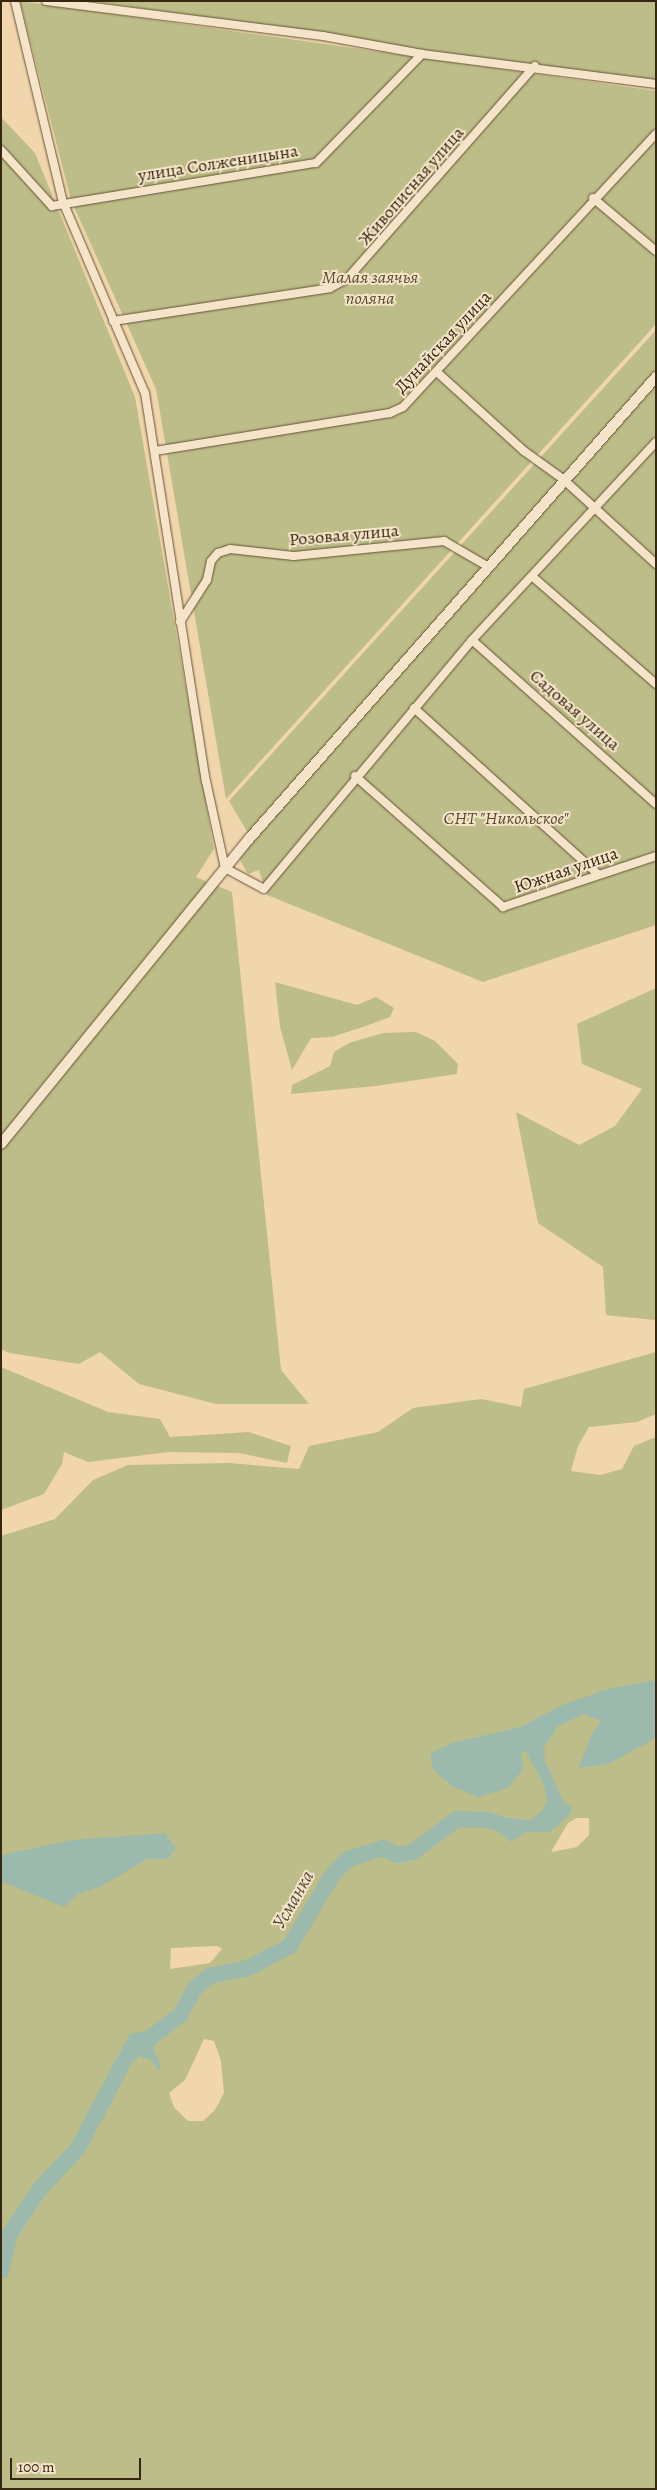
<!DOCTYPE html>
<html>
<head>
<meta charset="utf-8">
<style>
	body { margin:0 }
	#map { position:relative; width:657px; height:2490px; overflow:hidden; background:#f1d6ad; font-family:Alegreya,serif }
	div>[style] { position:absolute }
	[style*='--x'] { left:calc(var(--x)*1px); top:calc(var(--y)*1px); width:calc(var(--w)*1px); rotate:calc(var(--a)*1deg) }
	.green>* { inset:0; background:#bcbd88 }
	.water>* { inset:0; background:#9bb9ac }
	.river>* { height:16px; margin:-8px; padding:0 8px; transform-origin:8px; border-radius:8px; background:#9bb9ac }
	.roads { filter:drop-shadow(0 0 1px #665237) drop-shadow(0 0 1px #665237) }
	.street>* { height:8px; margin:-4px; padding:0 4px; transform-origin:4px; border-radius:4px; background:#f6e4ca }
	.secondary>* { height:10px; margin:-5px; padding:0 5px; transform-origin:5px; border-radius:5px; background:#f6e4ca }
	span { translate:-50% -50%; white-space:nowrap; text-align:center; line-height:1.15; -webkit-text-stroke:4px #f6e4ca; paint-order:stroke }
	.street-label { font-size:18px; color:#372610 }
	.park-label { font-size:18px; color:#584c2e; font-style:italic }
	.water-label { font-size:19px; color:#504b37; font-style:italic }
	.frame { position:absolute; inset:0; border:2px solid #372610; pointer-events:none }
	.scale { position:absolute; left:10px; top:2458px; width:131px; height:22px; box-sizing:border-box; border:2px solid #372610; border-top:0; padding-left:6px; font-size:15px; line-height:18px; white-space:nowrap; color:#372610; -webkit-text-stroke:4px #f6e4ca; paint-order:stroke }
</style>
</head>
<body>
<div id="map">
	<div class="green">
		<div style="clip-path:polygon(20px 1px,656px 91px,656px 324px,226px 799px,156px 389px,71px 200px)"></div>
		<div style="clip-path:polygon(91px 1px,656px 1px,656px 84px)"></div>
		<div style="clip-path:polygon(1px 117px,35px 153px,135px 397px,214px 849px,196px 877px,232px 892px,281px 1370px,309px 1404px,216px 1404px,139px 1384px,100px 1352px,79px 1364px,10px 1353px,1px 1349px)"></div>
		<div style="clip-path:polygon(656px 330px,656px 925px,483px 982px,267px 895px,259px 870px,248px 874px,239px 858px,251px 838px,229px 801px)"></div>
		<div style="clip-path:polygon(275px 982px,357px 1005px,376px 997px,394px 1008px,390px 1017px,366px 1026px,332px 1037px,311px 1038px,292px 1070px,280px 1027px)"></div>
		<div style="clip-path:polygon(656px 988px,656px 1319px,654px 1320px,606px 1315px,603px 1267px,538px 1223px,516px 1112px,579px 1145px,615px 1126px,642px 1089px,582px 1064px,577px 1024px)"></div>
		<div style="clip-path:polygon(416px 1032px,435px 1041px,458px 1064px,457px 1074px,376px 1086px,291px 1094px,292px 1085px,330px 1066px,334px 1052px,349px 1043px,383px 1033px)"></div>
		<div style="clip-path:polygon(evenodd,656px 1352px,656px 1414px,637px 1422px,589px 1427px,578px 1446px,571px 1471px,600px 1475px,622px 1469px,634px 1446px,656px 1437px,656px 2489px,1px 2489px,1px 1536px,55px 1519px,93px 1480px,128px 1465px,229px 1463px,299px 1469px,309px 1446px,378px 1432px,413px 1408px,481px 1399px,521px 1407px,524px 1389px,656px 1352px,577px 1818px,589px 1818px,589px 1835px,577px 1847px,551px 1852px,568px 1823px,577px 1818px,656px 1352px,217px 1946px,222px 1949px,210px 1963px,170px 1969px,171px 1948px,217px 1946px,656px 1352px,204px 2039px,214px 2041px,221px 2061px,224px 2093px,215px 2110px,203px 2121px,188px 2121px,174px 2107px,169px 2093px,185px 2080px,204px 2039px)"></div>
		<div style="clip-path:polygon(1px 1367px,108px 1412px,160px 1419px,170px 1437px,249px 1432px,291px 1446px,287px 1463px,239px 1453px,169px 1452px,88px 1462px,64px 1452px,62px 1464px,44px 1494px,1px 1510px)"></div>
	</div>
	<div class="water">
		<div style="clip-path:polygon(656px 1680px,656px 1738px,608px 1764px,579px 1768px,590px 1738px,601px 1721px,584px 1714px,558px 1726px,544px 1747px,545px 1761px,563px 1801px,572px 1808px,567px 1817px,550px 1832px,525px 1832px,511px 1842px,492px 1826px,493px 1817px,531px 1820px,542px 1811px,547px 1801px,544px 1785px,525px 1750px,521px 1754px,523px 1769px,508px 1788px,478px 1797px,452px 1786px,434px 1770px,431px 1762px,431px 1753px,452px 1743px,521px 1727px,560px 1706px,604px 1690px)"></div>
		<div style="clip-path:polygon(165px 1833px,176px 1848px,168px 1859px,147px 1859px,100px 1887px,78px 1894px,64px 1907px,6px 1883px,1px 1884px,1px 1855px,72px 1840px)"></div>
		<div style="clip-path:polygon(157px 2029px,160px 2037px,153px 2048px,161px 2066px,159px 2071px,151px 2060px,139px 2056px,115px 2081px,106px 2079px,130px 2034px)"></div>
	</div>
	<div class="river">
		<div style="--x:140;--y:2046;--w:51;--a:-37.8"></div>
		<div style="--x:180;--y:2015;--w:31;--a:-61"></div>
		<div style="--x:195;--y:1988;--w:19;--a:-39"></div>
		<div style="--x:210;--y:1976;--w:39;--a:-12"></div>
		<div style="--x:248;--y:1968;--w:47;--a:-27.6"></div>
		<div style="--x:290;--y:1946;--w:84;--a:-59.2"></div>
		<div style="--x:333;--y:1874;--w:21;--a:-45"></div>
		<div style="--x:348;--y:1859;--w:37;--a:-17"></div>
		<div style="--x:383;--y:1848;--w:17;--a:25"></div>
		<div style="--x:398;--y:1855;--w:15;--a:-11"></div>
		<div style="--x:413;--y:1852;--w:55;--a:-36.9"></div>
		<div style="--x:457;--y:1819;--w:31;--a:2"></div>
		<div style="--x:488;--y:1820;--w:26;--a:18"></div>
		<div style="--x:1;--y:2271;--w:37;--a:-77"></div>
		<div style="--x:9;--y:2235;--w:54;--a:-56.3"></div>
		<div style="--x:39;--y:2190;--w:57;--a:-47.1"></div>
		<div style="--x:78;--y:2148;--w:96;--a:-62.1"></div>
	</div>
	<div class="roads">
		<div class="street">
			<div style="--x:15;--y:1;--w:207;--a:76.6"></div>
			<div style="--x:63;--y:202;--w:208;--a:66.8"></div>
			<div style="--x:145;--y:393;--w:393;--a:81.1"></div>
			<div style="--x:206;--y:781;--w:89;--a:77.7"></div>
			<div style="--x:225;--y:868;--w:44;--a:28.3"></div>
			<div style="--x:264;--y:889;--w:324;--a:-50.1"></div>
			<div style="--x:472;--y:640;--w:270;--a:-47.1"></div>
			<div style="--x:46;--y:1;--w:279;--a:7.2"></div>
			<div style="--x:323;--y:36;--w:101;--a:10.3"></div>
			<div style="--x:422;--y:54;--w:236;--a:7.3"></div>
			<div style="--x:1;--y:150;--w:76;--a:47.7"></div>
			<div style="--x:52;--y:206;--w:267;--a:-9.3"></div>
			<div style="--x:316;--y:163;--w:152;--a:-45.8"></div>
			<div style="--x:593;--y:198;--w:82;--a:40.1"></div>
			<div style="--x:113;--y:321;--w:219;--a:-8.6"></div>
			<div style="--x:330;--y:288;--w:19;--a:-28"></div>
			<div style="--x:347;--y:279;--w:284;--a:-48.6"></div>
			<div style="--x:438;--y:373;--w:116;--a:42.2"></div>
			<div style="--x:524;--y:451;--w:48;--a:35.7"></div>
			<div style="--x:563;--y:479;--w:126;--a:42.4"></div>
			<div style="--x:155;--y:451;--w:238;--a:-9.2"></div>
			<div style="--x:390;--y:413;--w:14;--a:-25"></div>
			<div style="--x:403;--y:407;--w:372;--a:-47.2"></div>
			<div style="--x:533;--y:577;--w:163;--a:41"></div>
			<div style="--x:180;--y:622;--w:50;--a:-57.3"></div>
			<div style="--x:207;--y:580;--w:19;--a:-78"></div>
			<div style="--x:211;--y:561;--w:11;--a:-49"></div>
			<div style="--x:218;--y:553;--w:13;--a:-18"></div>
			<div style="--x:230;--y:549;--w:64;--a:6.2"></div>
			<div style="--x:294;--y:556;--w:151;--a:-5.7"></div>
			<div style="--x:444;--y:541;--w:50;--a:30.2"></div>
			<div style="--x:472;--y:640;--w:246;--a:41.7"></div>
			<div style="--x:414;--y:708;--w:248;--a:42.1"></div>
			<div style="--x:355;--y:776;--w:198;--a:41.5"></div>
			<div style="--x:503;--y:907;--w:161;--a:-18.4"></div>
		</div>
		<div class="secondary">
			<div style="--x:1;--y:1144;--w:393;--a:-50.9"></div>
			<div style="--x:249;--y:839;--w:616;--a:-48.62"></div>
		</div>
	</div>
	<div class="street-label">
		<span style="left:218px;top:163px;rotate:-9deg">улица Солженицына</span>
		<span style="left:411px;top:186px;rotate:-49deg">Живописная улица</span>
		<span style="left:443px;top:342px;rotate:-47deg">Дунайская улица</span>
		<span style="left:344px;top:535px;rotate:-5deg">Розовая улица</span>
		<span style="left:575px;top:710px;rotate:41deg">Садовая улица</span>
		<span style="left:566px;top:870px;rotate:-19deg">Южная улица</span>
	</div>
	<div class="park-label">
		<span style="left:370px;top:288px">Малая заячья<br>поляна</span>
		<span style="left:506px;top:818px">СНТ "Никольское"</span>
	</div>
	<div class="water-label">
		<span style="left:294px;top:1900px;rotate:-60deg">Усманка</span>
	</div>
	<div class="frame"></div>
	<div class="scale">100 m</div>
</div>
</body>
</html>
